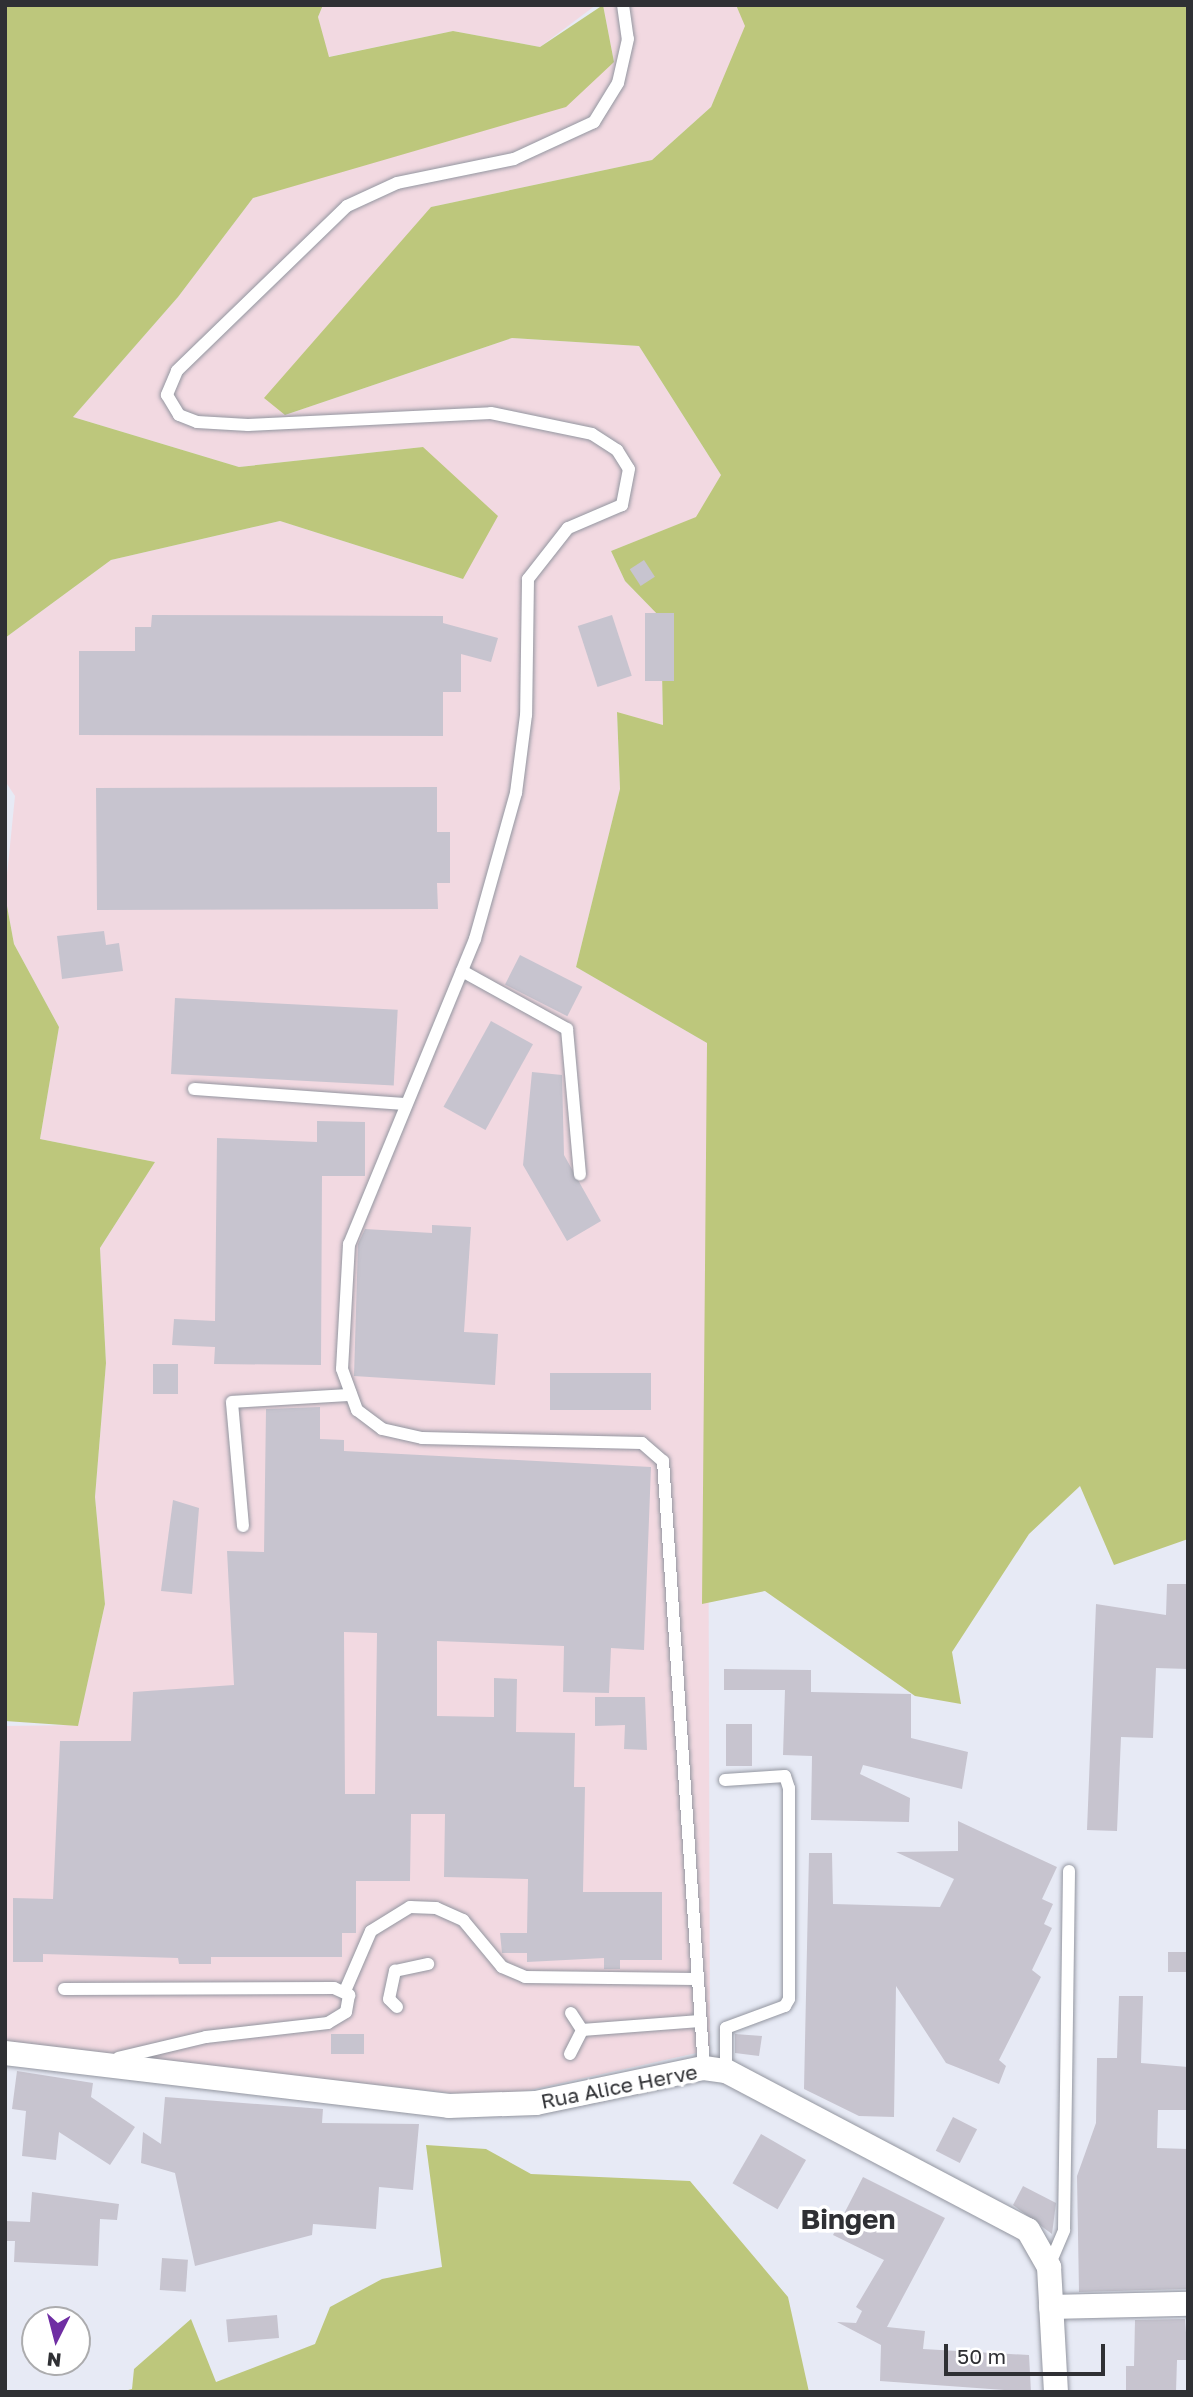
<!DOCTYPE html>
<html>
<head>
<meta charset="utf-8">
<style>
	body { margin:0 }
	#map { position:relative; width:1193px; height:2397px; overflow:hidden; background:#e7eaf5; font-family:"Golos Text",sans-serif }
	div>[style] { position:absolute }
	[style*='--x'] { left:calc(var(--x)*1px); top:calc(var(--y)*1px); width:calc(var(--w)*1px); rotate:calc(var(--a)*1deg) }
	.industrial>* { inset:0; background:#f2d9e1 }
	.green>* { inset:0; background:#bdc77c }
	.building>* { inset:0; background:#c7c4cf; transform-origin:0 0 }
	.roads { filter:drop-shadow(0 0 2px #9396a0) drop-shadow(0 0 2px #9396a0) }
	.lane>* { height:12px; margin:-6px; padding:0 6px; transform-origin:6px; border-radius:6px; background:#fff }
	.street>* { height:24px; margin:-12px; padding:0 12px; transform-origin:12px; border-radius:12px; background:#fff }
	span { translate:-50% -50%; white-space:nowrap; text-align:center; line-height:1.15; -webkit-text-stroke:7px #fff; paint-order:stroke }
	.street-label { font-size:21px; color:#2f3034 }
	.district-label { font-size:28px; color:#2f3034; font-weight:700 }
	.frame { position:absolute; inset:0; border:7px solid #2f3034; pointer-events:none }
	.north { position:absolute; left:21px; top:2306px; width:70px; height:70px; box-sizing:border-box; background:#fff; border:2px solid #acacae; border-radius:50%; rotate:186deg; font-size:19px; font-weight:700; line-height:28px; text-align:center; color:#2f3034 }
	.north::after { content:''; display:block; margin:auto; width:24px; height:32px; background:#6f2ea3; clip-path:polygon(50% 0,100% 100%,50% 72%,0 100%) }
	.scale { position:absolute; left:944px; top:2344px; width:161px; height:32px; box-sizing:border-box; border:4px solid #2f3034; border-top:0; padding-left:9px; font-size:21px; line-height:24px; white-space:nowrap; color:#2f3034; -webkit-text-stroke:5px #fff; paint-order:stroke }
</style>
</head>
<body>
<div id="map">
	<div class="industrial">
		<div style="clip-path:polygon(323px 5px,596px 5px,540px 47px,453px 31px,328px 57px,318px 17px)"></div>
		<div style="clip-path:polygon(603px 5px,736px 5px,746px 26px,711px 107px,652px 160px,431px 207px,285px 415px,512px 338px,639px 346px,721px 475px,697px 517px,611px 551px,625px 581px,661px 618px,663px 725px,617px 713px,620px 789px,576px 967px,707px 1043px,710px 2050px,495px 2098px,6px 2044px,5px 1726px,78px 1725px,105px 1604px,95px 1497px,106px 1363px,100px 1248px,155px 1162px,40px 1139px,59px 1027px,14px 944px,5px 895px,15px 796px,5px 781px,5px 638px,111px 560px,280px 521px,463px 579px,423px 447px,239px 467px,73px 417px,178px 297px,253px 198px,353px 166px,614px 62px)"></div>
	</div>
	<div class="green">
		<div style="clip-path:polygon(5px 5px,323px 5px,318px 17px,329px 57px,453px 31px,540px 47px,603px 5px,614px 62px,566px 107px,253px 198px,178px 297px,73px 417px,239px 467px,423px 447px,498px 516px,463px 579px,280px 521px,111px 560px,5px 638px)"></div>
		<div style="clip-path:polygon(736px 5px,1188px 5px,1188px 1539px,1114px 1565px,1080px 1486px,1029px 1534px,952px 1652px,961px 1704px,915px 1696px,765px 1591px,702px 1604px,707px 1043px,576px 967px,620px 789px,617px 712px,663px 725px,661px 618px,625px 581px,611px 551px,696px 517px,721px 475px,639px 346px,512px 338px,285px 415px,264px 398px,431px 207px,652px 160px,711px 107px,745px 26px)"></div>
		<div style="clip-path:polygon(5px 895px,14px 944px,59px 1027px,40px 1139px,155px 1162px,100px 1248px,106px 1363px,95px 1497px,105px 1604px,78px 1726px,5px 1721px)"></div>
		<div style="clip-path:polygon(426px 2145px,486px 2149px,531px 2174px,690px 2181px,788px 2297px,809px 2392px,120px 2392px,132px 2389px,134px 2369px,191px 2319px,216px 2382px,315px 2344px,330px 2307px,382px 2279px,442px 2267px)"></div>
	</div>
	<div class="building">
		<div style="left:644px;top:560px;width:20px;height:17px;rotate:57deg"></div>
		<div style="left:645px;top:613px;width:29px;height:68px"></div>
		<div style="clip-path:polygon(152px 615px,443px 616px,443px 623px,498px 638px,491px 662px,461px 654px,461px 692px,443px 692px,443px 736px,79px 735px,79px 651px,135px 651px,135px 627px,151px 627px)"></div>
		<div style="left:612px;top:615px;width:64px;height:36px;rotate:72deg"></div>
		<div style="clip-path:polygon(437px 787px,437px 832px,450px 832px,450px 883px,437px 883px,438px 909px,97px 910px,96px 788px)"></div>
		<div style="clip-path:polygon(104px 931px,106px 945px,119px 943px,123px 971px,62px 979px,57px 936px)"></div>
		<div style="left:520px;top:955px;width:70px;height:33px;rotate:27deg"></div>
		<div style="left:175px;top:998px;width:223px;height:76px;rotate:3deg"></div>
		<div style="left:491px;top:1021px;width:48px;height:98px;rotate:29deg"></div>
		<div style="clip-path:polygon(532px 1072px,562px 1075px,564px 1155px,601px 1221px,567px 1241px,523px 1165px)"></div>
		<div style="clip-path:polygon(317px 1121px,365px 1122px,365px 1176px,322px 1176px,321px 1365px,214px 1364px,215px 1347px,172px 1345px,174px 1319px,215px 1321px,217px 1138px,317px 1142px)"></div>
		<div style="clip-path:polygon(432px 1225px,471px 1227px,464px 1332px,498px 1334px,495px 1385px,354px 1376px,358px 1244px,365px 1229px,432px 1233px)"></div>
		<div style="left:178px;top:1364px;width:30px;height:25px;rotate:90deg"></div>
		<div style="left:550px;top:1373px;width:101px;height:37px"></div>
		<div style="clip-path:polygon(evenodd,320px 1407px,320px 1439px,344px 1440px,344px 1451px,651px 1467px,644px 1650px,611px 1648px,609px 1693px,563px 1692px,564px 1646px,437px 1641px,437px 1716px,494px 1717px,494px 1678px,517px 1679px,516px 1732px,575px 1733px,574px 1787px,585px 1787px,583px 1892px,662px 1892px,662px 1960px,620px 1960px,620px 1969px,604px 1969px,604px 1958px,527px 1962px,527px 1953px,502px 1953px,500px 1933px,527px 1933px,528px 1879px,444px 1877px,445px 1814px,411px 1814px,410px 1881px,356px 1881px,356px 1933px,342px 1933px,342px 1957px,211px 1957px,211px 1964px,179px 1964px,178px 1958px,43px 1954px,43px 1962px,13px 1962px,13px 1898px,53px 1899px,60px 1741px,131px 1741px,133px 1692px,234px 1685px,227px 1551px,264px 1552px,266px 1409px,320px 1407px,344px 1632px,377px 1633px,375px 1794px,345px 1794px,344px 1632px)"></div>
		<div style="clip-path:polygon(173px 1500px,199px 1508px,192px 1594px,161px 1591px)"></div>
		<div style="clip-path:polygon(1167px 1584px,1188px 1584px,1188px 1669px,1156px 1668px,1153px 1738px,1121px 1737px,1117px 1831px,1087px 1830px,1096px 1604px,1166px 1615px)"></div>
		<div style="clip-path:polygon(724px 1669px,811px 1670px,811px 1692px,911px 1694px,911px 1738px,968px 1752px,962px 1789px,863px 1765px,860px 1774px,910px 1798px,909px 1822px,811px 1820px,812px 1756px,783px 1755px,785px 1690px,724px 1690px)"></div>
		<div style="clip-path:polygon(595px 1697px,645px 1697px,647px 1750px,624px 1749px,625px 1725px,595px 1726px)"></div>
		<div style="left:752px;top:1724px;width:42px;height:26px;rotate:90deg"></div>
		<div style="clip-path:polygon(958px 1821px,1057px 1867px,1042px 1899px,1053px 1904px,1044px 1924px,1052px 1928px,1032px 1970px,1041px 1977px,999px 2060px,1006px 2066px,999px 2084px,946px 2063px,896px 1986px,894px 2117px,859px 2116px,804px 2089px,809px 1853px,832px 1853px,833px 1904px,940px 1907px,954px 1879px,896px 1852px,958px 1851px)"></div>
		<div style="left:1168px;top:1952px;width:20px;height:20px"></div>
		<div style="clip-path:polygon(1119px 1996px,1143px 1996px,1141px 2063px,1188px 2067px,1187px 2110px,1158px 2110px,1157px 2148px,1188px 2149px,1186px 2289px,1079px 2292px,1077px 2176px,1096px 2123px,1097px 2058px,1117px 2058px)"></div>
		<div style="left:364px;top:2034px;width:20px;height:33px;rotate:90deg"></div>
		<div style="clip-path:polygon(735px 2034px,762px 2036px,759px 2056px,735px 2053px)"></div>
		<div style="clip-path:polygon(17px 2071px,93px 2083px,91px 2097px,135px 2127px,110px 2165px,59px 2132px,56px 2160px,22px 2156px,26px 2111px,12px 2109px)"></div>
		<div style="clip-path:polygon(165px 2097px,323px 2109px,322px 2123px,419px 2124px,413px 2190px,379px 2187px,376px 2229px,313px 2224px,312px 2235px,195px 2266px,175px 2173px,141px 2163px,143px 2132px,161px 2144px)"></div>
		<div style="left:953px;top:2117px;width:27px;height:38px;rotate:27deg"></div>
		<div style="left:761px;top:2134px;width:52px;height:57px;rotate:30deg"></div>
		<div style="clip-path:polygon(863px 2177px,945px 2218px,887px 2327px,925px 2331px,923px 2349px,1029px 2355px,1031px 2392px,880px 2381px,881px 2345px,837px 2322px,856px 2323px,862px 2311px,856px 2307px,884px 2260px,833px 2235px)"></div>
		<div style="clip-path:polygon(1023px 2186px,1056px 2203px,1052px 2234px,1013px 2205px)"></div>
		<div style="clip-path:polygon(32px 2192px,119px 2204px,117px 2220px,100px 2219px,98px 2266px,14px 2262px,15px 2241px,5px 2241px,5px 2221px,30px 2222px)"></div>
		<div style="left:162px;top:2258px;width:26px;height:32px;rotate:4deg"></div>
		<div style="left:277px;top:2315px;width:23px;height:51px;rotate:85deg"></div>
		<div style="clip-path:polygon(1185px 2319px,1188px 2360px,1177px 2360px,1176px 2392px,1126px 2392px,1126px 2366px,1134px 2366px,1135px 2320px)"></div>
	</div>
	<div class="roads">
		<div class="lane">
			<div style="--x:623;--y:5;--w:34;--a:82"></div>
			<div style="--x:628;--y:39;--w:45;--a:102.8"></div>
			<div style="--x:618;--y:83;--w:46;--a:121.6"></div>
			<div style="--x:594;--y:122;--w:88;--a:155.2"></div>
			<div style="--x:514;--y:159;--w:119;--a:168.4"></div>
			<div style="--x:397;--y:183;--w:55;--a:155.3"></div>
			<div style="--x:347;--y:206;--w:237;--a:135.9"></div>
			<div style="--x:177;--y:371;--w:26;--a:113"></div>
			<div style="--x:167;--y:395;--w:23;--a:59"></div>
			<div style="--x:179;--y:415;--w:19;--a:21"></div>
			<div style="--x:197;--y:422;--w:51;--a:3.4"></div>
			<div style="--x:248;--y:425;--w:243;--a:-2.8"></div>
			<div style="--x:491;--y:413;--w:103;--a:11.7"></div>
			<div style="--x:592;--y:434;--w:30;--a:33"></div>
			<div style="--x:617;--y:450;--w:22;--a:58"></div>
			<div style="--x:629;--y:469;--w:37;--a:101"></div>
			<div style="--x:622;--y:505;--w:59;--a:156.9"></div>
			<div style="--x:568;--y:528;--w:65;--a:128.1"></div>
			<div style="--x:528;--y:579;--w:136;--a:90.8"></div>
			<div style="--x:526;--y:715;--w:79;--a:97.3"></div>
			<div style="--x:516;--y:793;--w:152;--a:105.7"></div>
			<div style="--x:475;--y:939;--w:330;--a:112.4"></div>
			<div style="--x:349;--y:1244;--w:125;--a:93.2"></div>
			<div style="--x:342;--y:1369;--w:44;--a:69.9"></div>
			<div style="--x:357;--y:1410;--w:31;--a:37"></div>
			<div style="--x:382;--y:1429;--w:41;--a:12.7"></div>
			<div style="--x:422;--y:1438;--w:220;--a:1.3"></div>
			<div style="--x:642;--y:1443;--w:28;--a:41"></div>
			<div style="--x:663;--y:1461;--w:608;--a:86.14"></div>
			<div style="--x:462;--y:971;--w:120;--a:28.9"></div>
			<div style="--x:567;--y:1029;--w:146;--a:84.9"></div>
			<div style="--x:194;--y:1089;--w:212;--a:4.1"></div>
			<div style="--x:243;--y:1526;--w:124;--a:-95.1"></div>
			<div style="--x:232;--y:1402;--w:119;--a:-3.4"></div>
			<div style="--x:725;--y:1780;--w:60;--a:-3.8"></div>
			<div style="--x:785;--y:1776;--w:13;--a:72"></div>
			<div style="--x:789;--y:1788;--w:211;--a:90"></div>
			<div style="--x:789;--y:1999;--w:8;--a:120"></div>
			<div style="--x:785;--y:2006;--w:63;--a:159.6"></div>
			<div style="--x:726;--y:2028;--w:43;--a:90"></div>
			<div style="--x:64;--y:1989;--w:270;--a:-0.2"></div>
			<div style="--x:334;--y:1988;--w:17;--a:25"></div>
			<div style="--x:349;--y:1995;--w:17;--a:100"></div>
			<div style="--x:346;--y:2012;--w:21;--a:149"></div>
			<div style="--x:328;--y:2023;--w:123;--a:173.5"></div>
			<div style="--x:206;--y:2037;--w:90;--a:166.6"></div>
			<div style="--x:345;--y:1991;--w:65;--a:-66.6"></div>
			<div style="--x:371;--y:1931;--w:46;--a:-31.6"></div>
			<div style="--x:410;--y:1907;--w:26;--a:2"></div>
			<div style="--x:436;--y:1908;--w:30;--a:24"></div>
			<div style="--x:463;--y:1920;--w:61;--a:50.3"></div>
			<div style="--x:502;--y:1967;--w:25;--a:23"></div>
			<div style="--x:525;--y:1977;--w:170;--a:0.7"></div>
			<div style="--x:397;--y:2007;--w:11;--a:-135"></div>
			<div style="--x:389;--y:1999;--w:29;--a:-78"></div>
			<div style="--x:395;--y:1971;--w:34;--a:-12"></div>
			<div style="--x:571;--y:2013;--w:20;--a:57"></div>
			<div style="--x:570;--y:2054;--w:27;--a:-63"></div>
			<div style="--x:582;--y:2030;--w:118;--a:-4.4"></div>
			<div style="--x:1049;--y:2266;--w:39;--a:-67"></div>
			<div style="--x:1064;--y:2230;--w:359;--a:-89.2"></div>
		</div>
		<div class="street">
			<div style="--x:5;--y:2053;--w:447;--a:6.8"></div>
			<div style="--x:449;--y:2106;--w:87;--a:-2"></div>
			<div style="--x:536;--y:2103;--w:172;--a:-11.8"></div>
			<div style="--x:704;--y:2068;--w:22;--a:8"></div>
			<div style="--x:726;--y:2071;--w:341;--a:27.8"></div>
			<div style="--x:1028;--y:2230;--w:43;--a:60.4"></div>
			<div style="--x:1049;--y:2267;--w:125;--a:86.8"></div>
			<div style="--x:1051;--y:2307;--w:137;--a:-1.3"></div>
		</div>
	</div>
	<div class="street-label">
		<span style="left:619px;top:2086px;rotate:-11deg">Rua Alice Herve</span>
	</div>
	<div class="district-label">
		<span style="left:848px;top:2219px">Bingen</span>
	</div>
	<div class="frame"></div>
	<div class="north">N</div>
	<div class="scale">50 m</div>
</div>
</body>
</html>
